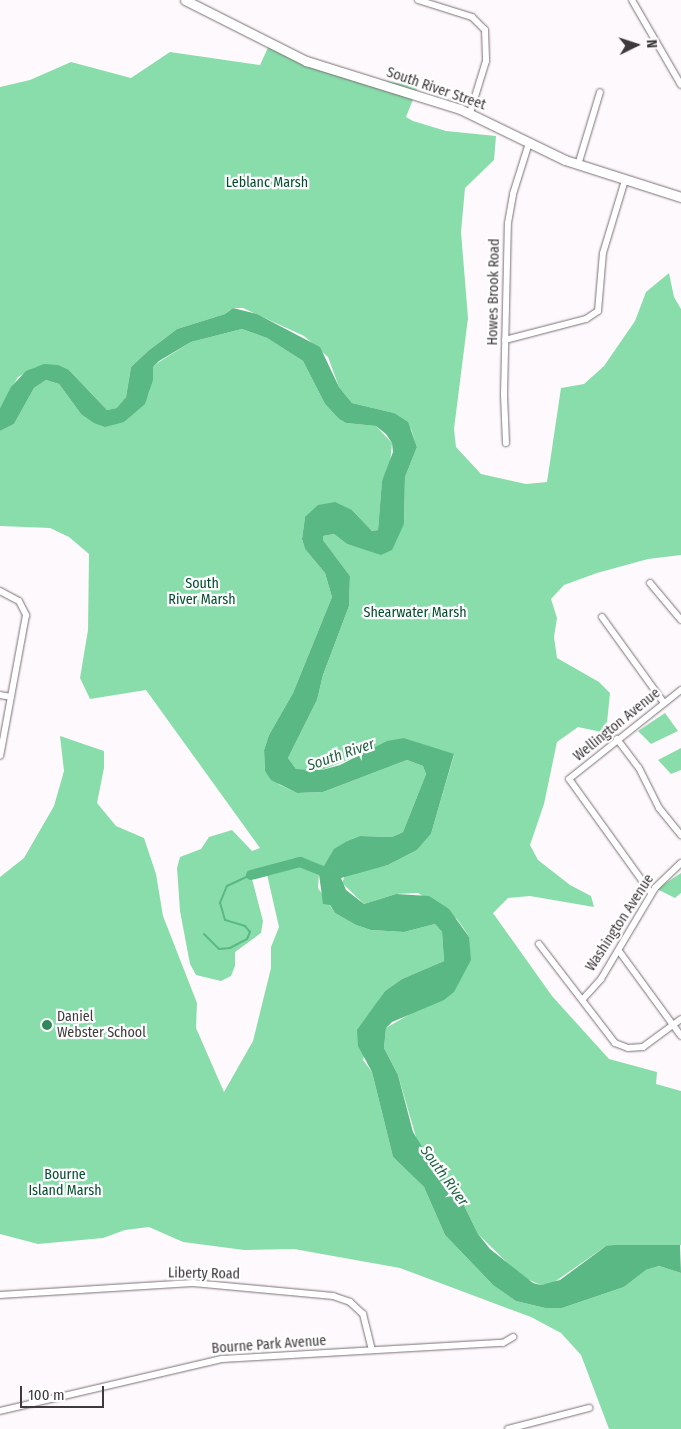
<!DOCTYPE html>
<html>
<head>
<meta charset="utf-8">
<style>
	body { margin:0 }
	#map { position:relative; width:681px; height:1429px; overflow:hidden; background:#fef9fc; font-family:"Fira Sans Condensed",sans-serif }
	div>[style] { position:absolute }
	[style*='--x'] { left:calc(var(--x)*1px); top:calc(var(--y)*1px); width:calc(var(--w)*1px); rotate:calc(var(--a)*1deg) }
	.green>* { inset:0; background:#89ddab }
	.water>* { inset:0; background:#59b883 }
	.stream>* { height:2px; margin:-1px; padding:0 1px; transform-origin:1px; border-radius:1px; background:#59b883 }
	.river>* { height:10px; margin:-5px; padding:0 5px; transform-origin:5px; border-radius:5px; background:#59b883 }
	.roads { filter:drop-shadow(0 0 1px #797076) drop-shadow(0 0 1px #797076) }
	.street>* { height:6px; margin:-3px; padding:0 3px; transform-origin:3px; border-radius:3px; background:#fff }
	.secondary>* { height:9px; margin:-4.5px; padding:0 4.5px; transform-origin:4.5px; border-radius:4.5px; background:#fff }
	.dots>* { width:14px; height:14px; translate:-50% -50%; box-sizing:border-box; border:2px solid #fff; border-radius:50% }
	span { translate:-50% -50%; white-space:nowrap; text-align:center; line-height:1.15; -webkit-text-stroke:4.5px #fff; paint-order:stroke }
	.street-label { font-size:14px; color:#3e393c }
	.park-label { font-size:14px; color:#004e2c }
	.poi-label { font-size:14px; color:#3e393c }
	.left { translate:0 -50%; text-align:left }
	.water-label { font-size:15px; color:#216542; font-style:italic }
	.north { position:absolute; left:611px; top:20px; width:50px; height:50px; -webkit-text-stroke:4px #fff; paint-order:stroke; rotate:86deg; font-size:14px; font-weight:700; line-height:20px; text-align:center; color:#3e393c }
	.north::after { content:''; display:block; margin:auto; width:18px; height:22px; background:#3e393c; clip-path:polygon(50% 0,100% 100%,50% 72%,0 100%) }
	.scale { position:absolute; left:20px; top:1386px; width:84px; height:22px; box-sizing:border-box; border:2px solid #3e393c; border-top:0; padding-left:6px; font-size:15px; line-height:18px; white-space:nowrap; color:#3e393c; -webkit-text-stroke:4px #fff; paint-order:stroke }
</style>
</head>
<body>
<div id="map">
	<div class="green">
		<div style="clip-path:polygon(271px 41px,333px 71px,418px 87px,406px 117px,413px 121px,446px 131px,496px 136px,494px 160px,465px 188px,461px 232px,468px 318px,454px 429px,456px 447px,481px 474px,526px 484px,547px 482px,561px 388px,584px 384px,604px 366px,635px 321px,646px 292px,669px 273px,674px 297px,681px 309px,681px 555px,648px 559px,597px 573px,564px 585px,551px 599px,557px 618px,554px 637px,557px 658px,599px 682px,610px 693px,606px 733px,578px 727px,557px 742px,544px 804px,530px 845px,538px 860px,570px 885px,591px 896px,594px 907px,530px 896px,508px 898px,493px 913px,552px 996px,609px 1059px,657px 1072px,656px 1084px,681px 1091px,681px 1245px,606px 1246px,553px 1283px,541px 1285px,522px 1277px,478px 1234px,457px 1191px,418px 1144px,398px 1075px,384px 1048px,386px 1028px,410px 1014px,469px 937px,464px 929px,457px 919px,418px 893px,396px 894px,364px 904px,342px 883px,345px 875px,388px 865px,417px 850px,431px 834px,454px 755px,404px 738px,322px 770px,296px 769px,288px 758px,317px 700px,323px 675px,349px 606px,350px 576px,323px 540px,323px 536px,334px 534px,347px 544px,381px 554px,404px 524px,405px 477px,417px 447px,411px 429px,394px 413px,352px 403px,339px 387px,328px 357px,304px 336px,243px 308px,233px 308px,225px 314px,177px 329px,148px 351px,131px 367px,126px 397px,118px 408px,107px 410px,69px 370px,36px 367px,18px 377px,0 408px,0 87px,30px 80px,71px 62px,131px 78px,170px 52px,260px 65px)"></div>
		<div style="clip-path:polygon(242px 329px,267px 338px,303px 361px,325px 404px,339px 419px,346px 423px,376px 426px,392px 443px,390px 465px,382px 481px,378px 530px,372px 531px,352px 510px,305px 517px,302px 539px,305px 549px,325px 573px,332px 597px,293px 693px,269px 735px,264px 750px,265px 771px,280px 785px,297px 793px,323px 792px,407px 760px,423px 766px,426px 774px,403px 832px,392px 837px,360px 836px,347px 841px,334px 850px,319px 874px,318px 888px,335px 913px,356px 925px,371px 930px,404px 932px,435px 924px,442px 932px,444px 961px,402px 979px,385px 991px,378px 1001px,363px 1060px,372px 1072px,393px 1157px,424px 1187px,445px 1235px,492px 1284px,516px 1301px,545px 1308px,562px 1308px,624px 1287px,646px 1270px,659px 1266px,681px 1273px,681px 1429px,609px 1429px,581px 1355px,561px 1333px,531px 1317px,400px 1268px,294px 1249px,244px 1250px,183px 1242px,149px 1227px,125px 1230px,103px 1238px,38px 1244px,0 1234px,0 877px,24px 858px,54px 806px,64px 771px,60px 736px,104px 751px,104px 768px,97px 803px,116px 826px,144px 838px,156px 874px,163px 916px,197px 1003px,196px 1028px,224px 1092px,253px 1041px,271px 968px,271px 947px,279px 927px,266px 870px,251px 875px,263px 921px,261px 933px,235px 952px,235px 966px,231px 976px,221px 981px,196px 975px,190px 964px,180px 911px,177px 868px,180px 857px,201px 849px,209px 837px,232px 830px,252px 851px,260px 848px,146px 690px,90px 699px,80px 678px,88px 630px,89px 554px,69px 537px,50px 528px,0 526px,0 431px,14px 424px,34px 388px,46px 380px,59px 384px,81px 414px,124px 422px,149px 393px,153px 367px,159px 362px,191px 342px)"></div>
		<div style="clip-path:polygon(665px 713px,678px 731px,651px 744px,638px 731px)"></div>
		<div style="clip-path:polygon(681px 748px,681px 770px,671px 774px,658px 760px)"></div>
		<div style="clip-path:polygon(681px 873px,681px 893px,675px 898px,657px 889px)"></div>
	</div>
	<div class="water">
		<div style="clip-path:polygon(233px 308px,257px 314px,320px 347px,339px 387px,352px 403px,394px 413px,408px 422px,417px 447px,405px 477px,404px 524px,392px 550px,381px 555px,347px 544px,334px 534px,323px 536px,323px 540px,350px 576px,349px 606px,323px 675px,317px 700px,288px 758px,296px 769px,322px 770px,340px 765px,387px 741px,404px 738px,454px 754px,431px 834px,417px 850px,388px 865px,341px 878px,346px 890px,364px 904px,396px 894px,429px 896px,449px 909px,469px 937px,471px 960px,454px 992px,444px 1000px,392px 1022px,386px 1028px,384px 1048px,398px 1075px,413px 1132px,430px 1160px,457px 1191px,478px 1234px,490px 1249px,533px 1283px,541px 1285px,560px 1280px,606px 1246px,615px 1245px,680px 1245px,681px 1273px,659px 1266px,646px 1270px,624px 1287px,562px 1308px,545px 1308px,516px 1301px,493px 1285px,445px 1235px,424px 1187px,393px 1157px,372px 1072px,358px 1046px,357px 1030px,385px 991px,402px 979px,444px 961px,442px 932px,435px 924px,404px 932px,371px 930px,356px 925px,335px 913px,330px 905px,323px 904px,319px 874px,334px 849px,347px 841px,360px 836px,392px 837px,403px 832px,426px 774px,423px 766px,407px 760px,323px 792px,297px 793px,271px 780px,265px 771px,264px 750px,269px 735px,293px 693px,332px 597px,325px 573px,305px 549px,302px 539px,305px 517px,318px 505px,335px 502px,352px 510px,372px 531px,378px 530px,382px 481px,393px 452px,392px 443px,386px 434px,376px 426px,346px 423px,339px 419px,325px 404px,303px 361px,267px 338px,242px 329px,191px 342px,159px 361px,153px 367px,153px 380px,145px 404px,124px 422px,105px 427px,94px 423px,81px 414px,59px 384px,46px 380px,34px 388px,14px 424px,0 431px,0 408px,11px 387px,26px 371px,44px 364px,58px 365px,69px 370px,107px 410px,117px 408px,126px 397px,131px 367px,148px 351px,177px 329px,225px 314px)"></div>
	</div>
	<div class="stream">
		<div style="--x:204;--y:934;--w:21;--a:45"></div>
		<div style="--x:219;--y:949;--w:11;--a:-5"></div>
		<div style="--x:230;--y:948;--w:19;--a:-28"></div>
		<div style="--x:247;--y:939;--w:8;--a:-67"></div>
		<div style="--x:250;--y:932;--w:8;--a:-130"></div>
		<div style="--x:245;--y:926;--w:21;--a:-163"></div>
		<div style="--x:225;--y:920;--w:18;--a:-106"></div>
		<div style="--x:220;--y:903;--w:18;--a:-68"></div>
		<div style="--x:227;--y:886;--w:26;--a:-25"></div>
	</div>
	<div class="river">
		<div style="--x:251;--y:875;--w:51;--a:-14.9"></div>
		<div style="--x:300;--y:862;--w:32;--a:22"></div>
	</div>
	<div class="roads">
		<div class="street">
			<div style="--x:418;--y:0;--w:57;--a:17.5"></div>
			<div style="--x:472;--y:17;--w:18;--a:45"></div>
			<div style="--x:485;--y:30;--w:31;--a:88"></div>
			<div style="--x:486;--y:61;--w:54;--a:107.1"></div>
			<div style="--x:632;--y:0;--w:98;--a:60"></div>
			<div style="--x:578;--y:165;--w:76;--a:-73.2"></div>
			<div style="--x:505;--y:340;--w:84;--a:-14.5"></div>
			<div style="--x:586;--y:319;--w:14;--a:-34"></div>
			<div style="--x:598;--y:311;--w:58;--a:-85.1"></div>
			<div style="--x:603;--y:253;--w:76;--a:-73.2"></div>
			<div style="--x:506;--y:443;--w:48;--a:-92.4"></div>
			<div style="--x:504;--y:395;--w:172;--a:-88.7"></div>
			<div style="--x:508;--y:223;--w:29;--a:-80"></div>
			<div style="--x:513;--y:194;--w:53;--a:-72.6"></div>
			<div style="--x:650;--y:583;--w:48;--a:50"></div>
			<div style="--x:0;--y:591;--w:21;--a:28"></div>
			<div style="--x:19;--y:601;--w:16;--a:63"></div>
			<div style="--x:26;--y:615;--w:143;--a:100.4"></div>
			<div style="--x:602;--y:617;--w:106;--a:54.2"></div>
			<div style="--x:0;--y:695;--w:11;--a:10"></div>
			<div style="--x:617;--y:739;--w:36;--a:53"></div>
			<div style="--x:639;--y:768;--w:45;--a:63.4"></div>
			<div style="--x:659;--y:808;--w:35;--a:51"></div>
			<div style="--x:651;--y:893;--w:140;--a:-125.7"></div>
			<div style="--x:569;--y:779;--w:143;--a:-38.5"></div>
			<div style="--x:539;--y:944;--w:125;--a:52.5"></div>
			<div style="--x:615;--y:1043;--w:14;--a:21"></div>
			<div style="--x:628;--y:1048;--w:15;--a:-4"></div>
			<div style="--x:643;--y:1047;--w:47;--a:-36.4"></div>
			<div style="--x:619;--y:951;--w:105;--a:53.9"></div>
			<div style="--x:583;--y:999;--w:27;--a:-48"></div>
			<div style="--x:601;--y:979;--w:106;--a:-59.3"></div>
			<div style="--x:655;--y:888;--w:36;--a:-44"></div>
			<div style="--x:0;--y:1295;--w:193;--a:-3.6"></div>
			<div style="--x:193;--y:1283;--w:141;--a:5.3"></div>
			<div style="--x:333;--y:1296;--w:18;--a:19"></div>
			<div style="--x:350;--y:1302;--w:18;--a:43"></div>
			<div style="--x:363;--y:1314;--w:37;--a:76"></div>
			<div style="--x:0;--y:1411;--w:228;--a:-13.2"></div>
			<div style="--x:222;--y:1359;--w:281;--a:-3.3"></div>
			<div style="--x:503;--y:1343;--w:12;--a:-31"></div>
			<div style="--x:508;--y:1429;--w:84;--a:-14.5"></div>
		</div>
		<div class="secondary">
			<div style="--x:185;--y:0;--w:136;--a:26.8"></div>
			<div style="--x:306;--y:61;--w:161;--a:17.3"></div>
			<div style="--x:460;--y:109;--w:117;--a:25.9"></div>
			<div style="--x:565;--y:160;--w:122;--a:17.7"></div>
		</div>
	</div>
	<div class="dots">
		<div style="left:47px;top:1025px;background:#31875a"></div>
	</div>
	<div class="street-label">
		<span style="left:436px;top:89px;rotate:19deg">South River Street</span>
		<span style="left:494px;top:292px;rotate:-89deg">Howes Brook Road</span>
		<span style="left:617px;top:725px;rotate:-39deg">Wellington Avenue</span>
		<span style="left:620px;top:923px;rotate:-57deg">Washington Avenue</span>
		<span style="left:204px;top:1274px;rotate:1deg">Liberty Road</span>
		<span style="left:269px;top:1345px;rotate:-4deg">Bourne Park Avenue</span>
	</div>
	<div class="park-label">
		<span style="left:267px;top:183px">Leblanc Marsh</span>
		<span style="left:202px;top:592px">South<br>River Marsh</span>
		<span style="left:415px;top:613px">Shearwater Marsh</span>
		<span style="left:65px;top:1183px">Bourne<br>Island Marsh</span>
	</div>
	<div class="poi-label">
		<span class="left" style="left:57px;top:1025px">Daniel<br>Webster School</span>
	</div>
	<div class="water-label">
		<span style="left:341px;top:755px;rotate:-19deg">South River</span>
		<span style="left:444px;top:1176px;rotate:54deg">South River</span>
	</div>
	<div class="north">N</div>
	<div class="scale">100 m</div>
</div>
</body>
</html>
